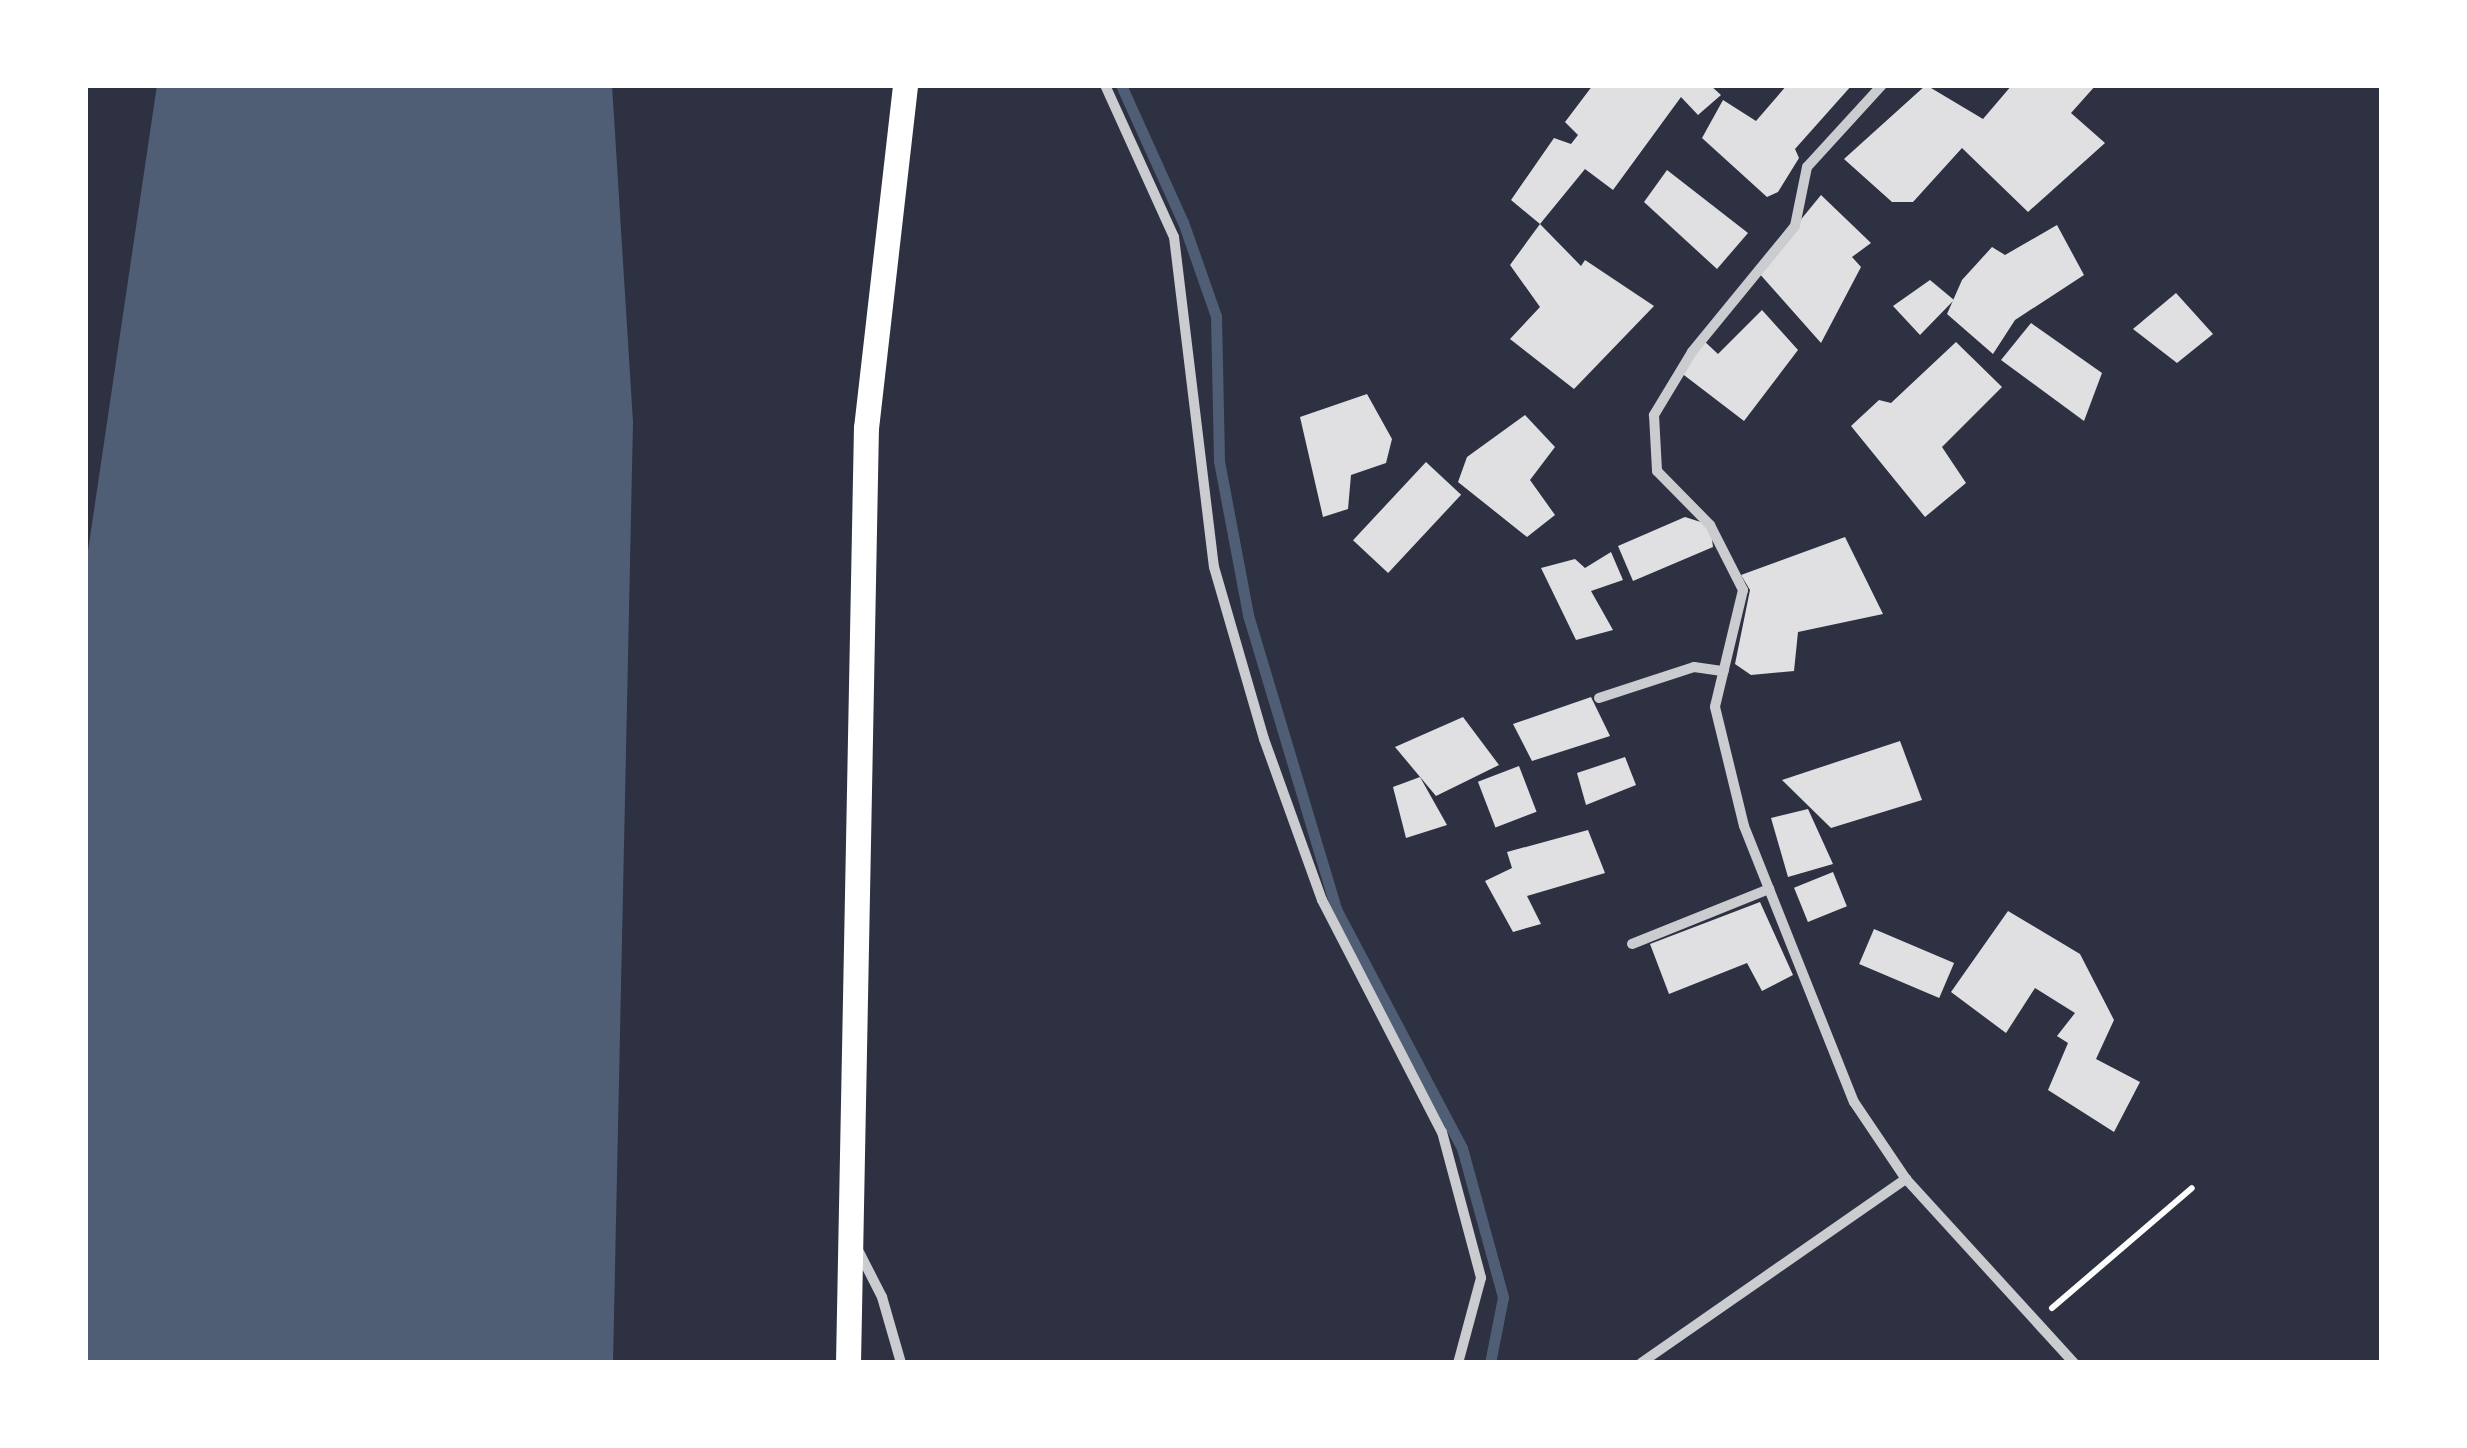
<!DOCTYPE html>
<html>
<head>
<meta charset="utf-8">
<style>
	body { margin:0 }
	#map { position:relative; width:2467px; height:1448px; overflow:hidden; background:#2d3142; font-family:"Source Sans 3",sans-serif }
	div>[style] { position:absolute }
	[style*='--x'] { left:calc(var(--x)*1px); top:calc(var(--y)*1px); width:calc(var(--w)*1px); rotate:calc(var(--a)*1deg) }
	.water>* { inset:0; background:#4f5d75 }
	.stream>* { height:11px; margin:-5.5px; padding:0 5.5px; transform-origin:5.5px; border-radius:5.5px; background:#4f5d75 }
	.building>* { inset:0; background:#e0e0e3; transform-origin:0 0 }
	.path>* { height:6px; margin:-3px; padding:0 3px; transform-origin:3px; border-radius:3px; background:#fff }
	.minor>* { height:10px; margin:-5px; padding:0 5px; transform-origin:5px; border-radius:5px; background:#caccd0 }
	.primary>* { height:25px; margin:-12.5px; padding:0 12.5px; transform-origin:12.5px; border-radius:12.5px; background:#fff }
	span { translate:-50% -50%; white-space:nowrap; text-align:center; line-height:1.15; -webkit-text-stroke:10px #fff; paint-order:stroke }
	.frame { position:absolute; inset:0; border:88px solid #fff; pointer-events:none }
</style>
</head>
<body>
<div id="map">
	<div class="water">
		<div style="clip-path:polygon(157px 85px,612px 85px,633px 422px,613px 1363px,85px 1363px,85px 571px)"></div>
	</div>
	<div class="stream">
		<div style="--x:1121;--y:85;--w:150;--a:65.7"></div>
		<div style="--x:1183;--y:222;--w:100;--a:70.7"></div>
		<div style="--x:1216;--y:316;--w:145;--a:88.8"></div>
		<div style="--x:1219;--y:461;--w:157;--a:79.3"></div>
		<div style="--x:1248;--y:615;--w:307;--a:73.3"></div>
		<div style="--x:1336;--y:909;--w:270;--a:62.2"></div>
		<div style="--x:1462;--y:1148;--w:155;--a:74.6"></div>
		<div style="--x:1503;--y:1297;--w:67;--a:101.1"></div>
	</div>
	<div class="building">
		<div style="clip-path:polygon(1593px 85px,1710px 85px,1721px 95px,1698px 115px,1681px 97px,1613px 190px,1585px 169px,1540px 224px,1511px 200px,1554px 138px,1571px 144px,1578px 135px,1565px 122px)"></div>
		<div style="clip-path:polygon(1787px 85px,1852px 85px,1795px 149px,1799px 158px,1778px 192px,1767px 197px,1702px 138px,1723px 100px,1756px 121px)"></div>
		<div style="clip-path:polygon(1926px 85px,1983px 119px,2012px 85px,2096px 85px,2071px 113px,2105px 143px,2028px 212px,1962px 148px,1913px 202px,1892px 202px,1844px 159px)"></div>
		<div style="clip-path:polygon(1667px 170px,1748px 233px,1717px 269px,1644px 202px)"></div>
		<div style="clip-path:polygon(1821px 195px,1871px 243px,1852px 257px,1861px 267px,1821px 343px,1758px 272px)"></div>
		<div style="clip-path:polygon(1540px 224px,1581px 266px,1585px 260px,1654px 306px,1574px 389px,1510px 339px,1540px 307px,1510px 265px)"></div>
		<div style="clip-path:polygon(2057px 225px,2084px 275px,2015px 320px,1993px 354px,1947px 314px,1962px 280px,1992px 247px,2005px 255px)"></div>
		<div style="clip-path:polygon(1930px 280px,1954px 300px,1920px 335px,1893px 306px)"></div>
		<div style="clip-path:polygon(2176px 293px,2213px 334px,2177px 363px,2133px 329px)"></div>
		<div style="clip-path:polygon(1762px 310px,1798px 350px,1744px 421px,1680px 372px,1703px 340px,1718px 354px)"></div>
		<div style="clip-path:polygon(2031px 323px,2102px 373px,2084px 421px,2001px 360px)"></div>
		<div style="clip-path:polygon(1956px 342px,2002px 387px,1942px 447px,1966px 483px,1925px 517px,1851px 426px,1879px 400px,1891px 403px)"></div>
		<div style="clip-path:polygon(1367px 394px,1392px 439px,1386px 463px,1351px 475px,1348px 509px,1323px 517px,1300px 417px)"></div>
		<div style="clip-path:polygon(1525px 415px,1555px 447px,1530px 480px,1555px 515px,1527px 537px,1458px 482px,1467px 457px)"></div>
		<div style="left:1426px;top:462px;width:48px;height:107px;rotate:43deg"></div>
		<div style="clip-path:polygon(1685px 517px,1710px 525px,1713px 547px,1633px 581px,1618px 546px)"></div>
		<div style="clip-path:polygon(1845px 537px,1883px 614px,1798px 632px,1794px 671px,1751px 675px,1735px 664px,1750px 590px,1741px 575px)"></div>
		<div style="clip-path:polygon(1611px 552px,1623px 580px,1591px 591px,1613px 630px,1576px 640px,1541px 568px,1575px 559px,1585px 568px)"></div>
		<div style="clip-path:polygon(1591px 697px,1610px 736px,1532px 761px,1513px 724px)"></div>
		<div style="clip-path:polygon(1463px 717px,1499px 765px,1436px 796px,1395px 747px)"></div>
		<div style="clip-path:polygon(1900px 741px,1922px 800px,1831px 828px,1782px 780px)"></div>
		<div style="clip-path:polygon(1625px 757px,1636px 785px,1586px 805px,1577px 773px)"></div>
		<div style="left:1519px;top:766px;width:49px;height:44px;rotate:69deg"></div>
		<div style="clip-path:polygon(1420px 777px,1447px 825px,1406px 838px,1393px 787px)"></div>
		<div style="clip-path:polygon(1808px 809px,1833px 864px,1788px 877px,1771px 818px)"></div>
		<div style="clip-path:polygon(1588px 830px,1605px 873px,1527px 896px,1541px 924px,1513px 932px,1485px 881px,1512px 868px,1507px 852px)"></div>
		<div style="left:1833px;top:872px;width:37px;height:42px;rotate:68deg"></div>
		<div style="clip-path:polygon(1760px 902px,1793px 975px,1762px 991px,1747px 963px,1669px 994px,1650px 944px)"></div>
		<div style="clip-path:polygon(2008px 911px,2080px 954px,2114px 1020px,2096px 1059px,2140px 1082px,2114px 1132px,2048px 1090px,2068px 1043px,2057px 1036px,2075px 1013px,2035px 988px,2006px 1033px,1951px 992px)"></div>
		<div style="left:1874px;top:929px;width:87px;height:38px;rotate:23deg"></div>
	</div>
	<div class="path">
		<div style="--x:2052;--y:1308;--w:184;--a:-40.6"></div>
	</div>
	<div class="minor">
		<div style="--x:1105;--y:85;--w:167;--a:65.6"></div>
		<div style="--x:1174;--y:237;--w:332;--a:83.1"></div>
		<div style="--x:1214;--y:567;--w:179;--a:73.8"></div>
		<div style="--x:1264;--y:739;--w:171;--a:70.2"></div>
		<div style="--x:1322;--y:900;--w:261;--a:62.7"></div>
		<div style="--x:1442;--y:1132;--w:151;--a:75"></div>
		<div style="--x:1481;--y:1278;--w:88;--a:105.1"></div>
		<div style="--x:1882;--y:85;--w:111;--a:132.4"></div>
		<div style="--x:1807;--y:167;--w:60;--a:101.5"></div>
		<div style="--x:1795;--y:226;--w:163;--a:129.3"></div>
		<div style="--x:1692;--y:352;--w:74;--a:121.1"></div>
		<div style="--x:1654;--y:415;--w:56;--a:86.9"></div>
		<div style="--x:1657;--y:471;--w:76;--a:45.5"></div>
		<div style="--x:1710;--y:525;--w:73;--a:63.1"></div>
		<div style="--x:1743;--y:590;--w:120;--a:103.5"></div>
		<div style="--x:1715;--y:707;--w:122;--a:76.3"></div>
		<div style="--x:1744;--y:826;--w:297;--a:68.3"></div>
		<div style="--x:1854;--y:1102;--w:93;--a:56"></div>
		<div style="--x:1906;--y:1179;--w:249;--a:47.6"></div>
		<div style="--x:1599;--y:698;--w:100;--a:-18.1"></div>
		<div style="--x:1694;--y:667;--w:30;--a:8"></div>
		<div style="--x:1632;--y:944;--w:148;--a:-21.9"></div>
		<div style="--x:858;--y:1250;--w:53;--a:62.9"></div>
		<div style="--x:882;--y:1297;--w:69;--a:73.9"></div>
		<div style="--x:1641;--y:1363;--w:323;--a:-34.8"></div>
	</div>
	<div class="primary">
		<div style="--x:848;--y:1363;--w:935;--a:-88.9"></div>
		<div style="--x:866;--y:428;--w:345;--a:-83.5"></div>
	</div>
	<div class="frame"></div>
</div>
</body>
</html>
